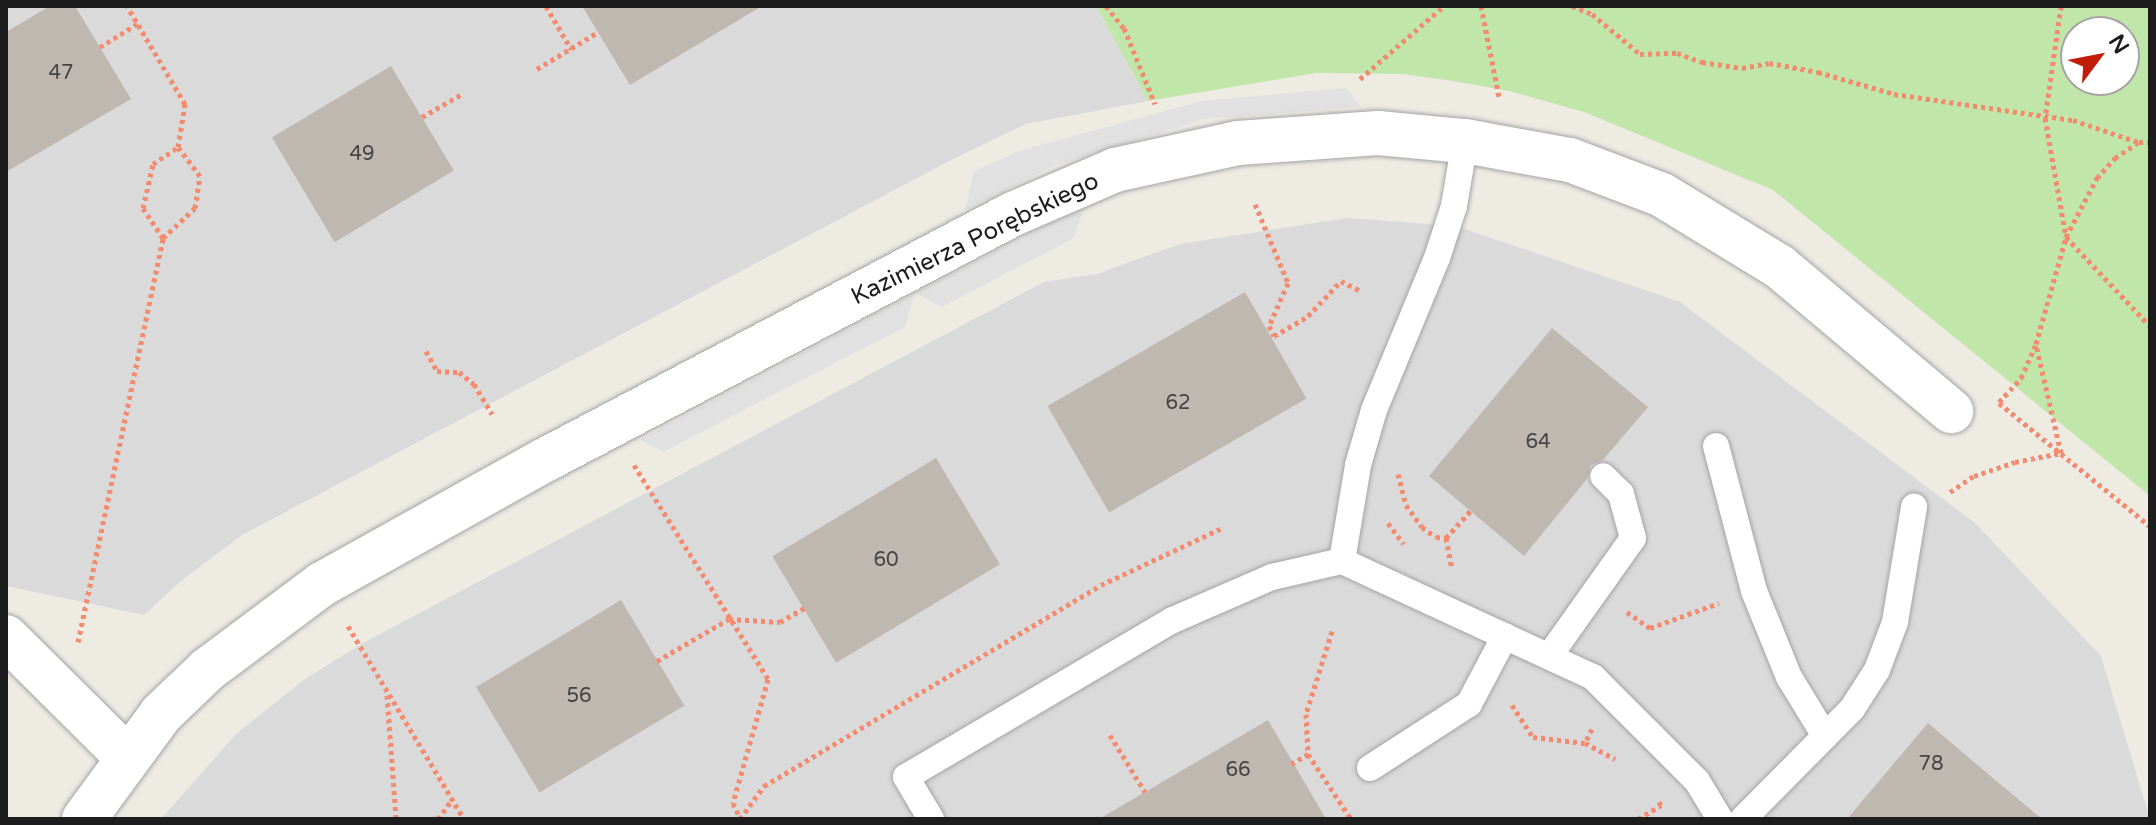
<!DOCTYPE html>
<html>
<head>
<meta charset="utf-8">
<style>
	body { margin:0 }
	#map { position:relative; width:2156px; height:825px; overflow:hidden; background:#eeebe3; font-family:"Varela Round",sans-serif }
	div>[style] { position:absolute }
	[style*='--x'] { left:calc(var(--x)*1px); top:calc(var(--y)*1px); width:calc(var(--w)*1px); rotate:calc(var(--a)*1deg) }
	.residential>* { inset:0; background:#dbdada }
	.grass>* { inset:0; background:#c1e6aa }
	.parking>* { inset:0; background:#e1e1e1 }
	.building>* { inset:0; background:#beb8b0; transform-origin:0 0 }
	.path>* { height:5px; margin-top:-2.5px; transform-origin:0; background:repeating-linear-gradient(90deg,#f48a6e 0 4px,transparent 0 8px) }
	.roads { filter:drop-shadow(0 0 2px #a4a4a4) drop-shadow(0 0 2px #a4a4a4) }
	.service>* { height:26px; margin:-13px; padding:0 13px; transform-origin:13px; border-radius:13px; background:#fff }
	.minor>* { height:44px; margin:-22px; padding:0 22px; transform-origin:22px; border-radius:22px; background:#fff }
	span { translate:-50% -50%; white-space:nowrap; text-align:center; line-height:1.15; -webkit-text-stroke:7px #fff; paint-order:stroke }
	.number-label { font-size:20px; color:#454442 }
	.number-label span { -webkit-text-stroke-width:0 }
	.street-label { font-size:24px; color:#1d1d1d }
	.frame { position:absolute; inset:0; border:8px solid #1d1d1d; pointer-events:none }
	.north { position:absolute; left:2060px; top:16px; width:80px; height:80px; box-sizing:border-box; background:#fff; border:2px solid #a5a5a5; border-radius:50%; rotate:58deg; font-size:22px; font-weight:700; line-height:32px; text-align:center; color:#1d1d1d }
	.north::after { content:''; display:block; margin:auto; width:28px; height:36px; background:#c21d08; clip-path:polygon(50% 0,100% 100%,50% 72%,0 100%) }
</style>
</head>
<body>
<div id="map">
	<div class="residential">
		<div style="clip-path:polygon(6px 6px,1096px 6px,1148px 101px,1026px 124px,953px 159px,242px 535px,182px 580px,144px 615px,6px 586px)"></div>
		<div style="clip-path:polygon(1347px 218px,1456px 226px,1680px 302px,1975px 523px,2101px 656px,2150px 819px,161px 819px,237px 733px,305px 679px,363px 643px,1044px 282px,1097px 274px,1180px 244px)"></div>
	</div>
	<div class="grass">
		<div style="clip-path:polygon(evenodd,1096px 6px,2150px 6px,2150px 496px,1773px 190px,1584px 112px,1509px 91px,1453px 81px,1402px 74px,1316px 73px,1148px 101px,1096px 6px,2076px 32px,2124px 32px,2124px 80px,2076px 80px,2076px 32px)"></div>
	</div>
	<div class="parking">
		<div style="clip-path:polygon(1346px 88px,1361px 107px,1205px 119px,1056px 165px,965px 210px,974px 171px,1019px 151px,1202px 101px)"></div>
		<div style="clip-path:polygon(1085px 204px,1074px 238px,942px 307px,915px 293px,905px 327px,663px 452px,640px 440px,915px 293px)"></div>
	</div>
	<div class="building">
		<div style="clip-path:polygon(50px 6px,75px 6px,131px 99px,6px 172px,6px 32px)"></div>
		<div style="clip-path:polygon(582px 6px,762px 6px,630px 85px)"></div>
		<div style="left:391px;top:66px;width:122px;height:139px;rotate:59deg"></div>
		<div style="left:1245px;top:292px;width:123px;height:228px;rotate:60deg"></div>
		<div style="clip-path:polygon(1552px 328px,1648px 407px,1603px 460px,1591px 465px,1587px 479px,1524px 556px,1429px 476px)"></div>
		<div style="left:936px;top:458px;width:124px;height:191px;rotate:59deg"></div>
		<div style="left:621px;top:600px;width:123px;height:169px;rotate:59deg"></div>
		<div style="clip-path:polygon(1268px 720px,1326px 819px,1099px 819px)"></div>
		<div style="clip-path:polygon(1928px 723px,1994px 779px,2042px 819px,1847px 819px)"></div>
	</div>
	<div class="path">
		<div style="--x:546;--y:6;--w:50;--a:59.8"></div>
		<div style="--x:1106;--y:6;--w:28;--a:51"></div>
		<div style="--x:1124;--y:28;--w:82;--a:67.8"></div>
		<div style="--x:1481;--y:6;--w:93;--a:78.8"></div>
		<div style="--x:1572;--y:6;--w:22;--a:22"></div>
		<div style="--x:1592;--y:14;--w:62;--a:39.8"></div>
		<div style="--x:1640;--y:54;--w:37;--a:-2"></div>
		<div style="--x:1677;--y:53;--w:27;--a:20"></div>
		<div style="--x:1702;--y:62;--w:40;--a:8.5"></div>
		<div style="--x:1742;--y:68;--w:27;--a:-10"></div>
		<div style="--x:1769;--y:63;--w:50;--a:10.4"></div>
		<div style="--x:1818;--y:72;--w:79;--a:16.1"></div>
		<div style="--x:1894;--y:94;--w:181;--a:8.3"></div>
		<div style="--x:2073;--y:120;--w:69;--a:18.7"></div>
		<div style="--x:2061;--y:6;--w:113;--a:98.1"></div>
		<div style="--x:2045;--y:118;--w:121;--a:80"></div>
		<div style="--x:2066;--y:237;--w:122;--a:46.7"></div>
		<div style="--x:100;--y:47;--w:44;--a:-31.9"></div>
		<div style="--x:537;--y:69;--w:71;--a:-31.2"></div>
		<div style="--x:1360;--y:79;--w:111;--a:-41"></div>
		<div style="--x:422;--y:117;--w:46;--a:-29.9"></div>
		<div style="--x:1255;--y:204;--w:86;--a:67.3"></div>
		<div style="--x:1288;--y:283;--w:47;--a:113.8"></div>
		<div style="--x:1269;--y:326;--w:11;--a:63"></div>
		<div style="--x:1274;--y:336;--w:39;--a:-30"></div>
		<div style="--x:1308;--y:316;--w:48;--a:-46.7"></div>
		<div style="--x:1341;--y:281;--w:20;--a:27"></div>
		<div style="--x:163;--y:238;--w:36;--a:-124"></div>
		<div style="--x:143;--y:208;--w:45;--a:-77.2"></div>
		<div style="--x:153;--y:164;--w:30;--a:-34"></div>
		<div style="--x:426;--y:351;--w:23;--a:61"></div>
		<div style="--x:437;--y:371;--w:22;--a:3"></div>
		<div style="--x:459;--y:372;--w:19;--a:39"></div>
		<div style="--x:474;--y:384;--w:35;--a:59"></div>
		<div style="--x:1999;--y:402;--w:33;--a:-47"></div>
		<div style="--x:2021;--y:378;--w:37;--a:-66"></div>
		<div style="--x:2036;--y:344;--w:111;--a:-74.3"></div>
		<div style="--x:2066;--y:237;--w:67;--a:-62.3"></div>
		<div style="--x:2097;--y:178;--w:27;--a:-48"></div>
		<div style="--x:2115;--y:158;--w:29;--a:-34"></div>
		<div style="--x:2139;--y:142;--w:11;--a:0"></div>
		<div style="--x:1999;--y:403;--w:195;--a:39.2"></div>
		<div style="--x:634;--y:465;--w:252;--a:57.9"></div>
		<div style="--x:768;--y:679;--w:129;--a:105.8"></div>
		<div style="--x:733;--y:803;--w:17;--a:65"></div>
		<div style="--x:1398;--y:474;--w:32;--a:76"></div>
		<div style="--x:1406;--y:505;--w:27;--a:54"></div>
		<div style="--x:1422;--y:527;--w:17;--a:36"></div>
		<div style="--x:1436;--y:537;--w:10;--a:6"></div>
		<div style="--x:1446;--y:538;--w:39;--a:-48"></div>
		<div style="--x:1950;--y:492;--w:29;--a:-34"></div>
		<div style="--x:1974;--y:476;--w:43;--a:-18.9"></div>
		<div style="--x:2015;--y:462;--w:47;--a:-11.1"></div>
		<div style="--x:2061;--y:453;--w:111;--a:-103"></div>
		<div style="--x:1388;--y:523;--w:26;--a:53"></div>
		<div style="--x:1446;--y:538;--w:31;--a:79"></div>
		<div style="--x:1627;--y:612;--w:28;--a:35"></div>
		<div style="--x:1650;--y:628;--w:73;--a:-19.9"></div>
		<div style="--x:348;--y:626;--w:225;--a:59"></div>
		<div style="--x:1332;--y:631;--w:87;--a:107.4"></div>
		<div style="--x:1306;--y:714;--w:40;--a:87.1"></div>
		<div style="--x:1308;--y:754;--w:78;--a:56.5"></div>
		<div style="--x:78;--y:642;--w:413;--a:-78.1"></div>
		<div style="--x:163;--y:238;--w:44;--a:-43.2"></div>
		<div style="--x:195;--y:208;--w:32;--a:-81"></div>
		<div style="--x:200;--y:176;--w:36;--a:-127"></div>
		<div style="--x:178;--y:147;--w:44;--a:-80.8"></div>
		<div style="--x:185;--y:104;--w:114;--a:-120.6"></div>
		<div style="--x:657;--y:661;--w:83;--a:-30.3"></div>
		<div style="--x:729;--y:619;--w:51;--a:3.4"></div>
		<div style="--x:780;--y:622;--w:28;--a:-30"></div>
		<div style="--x:387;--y:695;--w:124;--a:85.8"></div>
		<div style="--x:1512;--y:705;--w:38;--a:57"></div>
		<div style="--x:1533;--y:737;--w:52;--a:6.6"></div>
		<div style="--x:1592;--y:729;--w:16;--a:117"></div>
		<div style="--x:1585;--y:743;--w:34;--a:28"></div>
		<div style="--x:1110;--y:735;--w:67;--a:58.4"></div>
		<div style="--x:1291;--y:764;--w:20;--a:-30"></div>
		<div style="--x:438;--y:819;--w:24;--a:-54"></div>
		<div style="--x:740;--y:819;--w:41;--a:-54"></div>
		<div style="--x:764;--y:786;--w:392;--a:-30.8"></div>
		<div style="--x:1101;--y:585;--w:132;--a:-25.2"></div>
		<div style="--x:1638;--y:819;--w:27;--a:-31"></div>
		<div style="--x:1661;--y:805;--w:4;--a:-124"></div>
	</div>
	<div class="roads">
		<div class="service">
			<div style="--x:1716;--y:446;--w:150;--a:75.3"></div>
			<div style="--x:1754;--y:591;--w:93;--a:67.9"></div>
			<div style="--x:1789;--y:677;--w:69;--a:58.6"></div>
			<div style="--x:1342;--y:561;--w:97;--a:-80.5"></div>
			<div style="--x:1358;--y:465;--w:57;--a:-73.8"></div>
			<div style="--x:1374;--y:410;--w:165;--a:-67.5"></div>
			<div style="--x:1437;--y:258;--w:55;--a:-71.9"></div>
			<div style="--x:1454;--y:206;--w:66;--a:-80.4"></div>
			<div style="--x:1550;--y:655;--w:143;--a:-54.6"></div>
			<div style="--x:1633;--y:538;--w:46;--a:-105.3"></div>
			<div style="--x:1621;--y:494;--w:25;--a:-135"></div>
			<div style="--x:1370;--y:768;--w:118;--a:-32.9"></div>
			<div style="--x:1469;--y:704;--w:77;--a:-62.1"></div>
			<div style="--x:931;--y:819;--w:49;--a:-120.8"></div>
			<div style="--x:906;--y:777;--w:310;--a:-30.5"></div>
			<div style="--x:1173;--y:620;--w:108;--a:-23.5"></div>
			<div style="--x:1272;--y:577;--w:72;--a:-12.9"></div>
			<div style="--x:1342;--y:561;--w:277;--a:24.8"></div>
			<div style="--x:1593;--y:677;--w:147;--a:45"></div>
			<div style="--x:1697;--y:781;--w:44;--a:58.8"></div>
			<div style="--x:1743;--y:819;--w:155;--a:-45.3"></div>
			<div style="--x:1852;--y:709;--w:46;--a:-57.3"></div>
			<div style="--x:1877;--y:670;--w:51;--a:-69.4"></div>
			<div style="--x:1895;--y:622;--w:117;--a:-80.6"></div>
		</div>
		<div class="minor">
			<div style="--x:6;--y:637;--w:170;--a:44.8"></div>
			<div style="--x:84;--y:819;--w:130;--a:-53.7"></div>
			<div style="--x:161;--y:714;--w:64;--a:-43.7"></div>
			<div style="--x:207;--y:670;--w:144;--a:-36.8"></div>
			<div style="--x:322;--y:584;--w:255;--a:-29.1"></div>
			<div style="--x:545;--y:460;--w:529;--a:-27.73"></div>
			<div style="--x:1013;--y:214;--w:111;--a:-23.3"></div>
			<div style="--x:1115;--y:170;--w:126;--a:-12.4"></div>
			<div style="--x:1238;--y:143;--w:140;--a:-4.1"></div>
			<div style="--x:1378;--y:133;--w:87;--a:5.3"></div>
			<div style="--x:1465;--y:141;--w:107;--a:10.3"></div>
			<div style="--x:1570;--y:160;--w:98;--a:20.8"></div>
			<div style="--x:1662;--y:195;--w:138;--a:31.4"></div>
			<div style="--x:1780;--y:267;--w:224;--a:40.1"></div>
		</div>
	</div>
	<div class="number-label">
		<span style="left:61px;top:73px">47</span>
		<span style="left:362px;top:154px">49</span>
		<span style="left:1178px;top:403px">62</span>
		<span style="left:1538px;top:442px">64</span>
		<span style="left:886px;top:560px">60</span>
		<span style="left:579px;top:696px">56</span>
		<span style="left:1931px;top:764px">78</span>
		<span style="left:1238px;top:770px">66</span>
	</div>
	<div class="street-label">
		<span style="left:975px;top:239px;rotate:-26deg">Kazimierza Porębskiego</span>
	</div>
	<div class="frame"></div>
	<div class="north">N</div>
</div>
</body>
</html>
